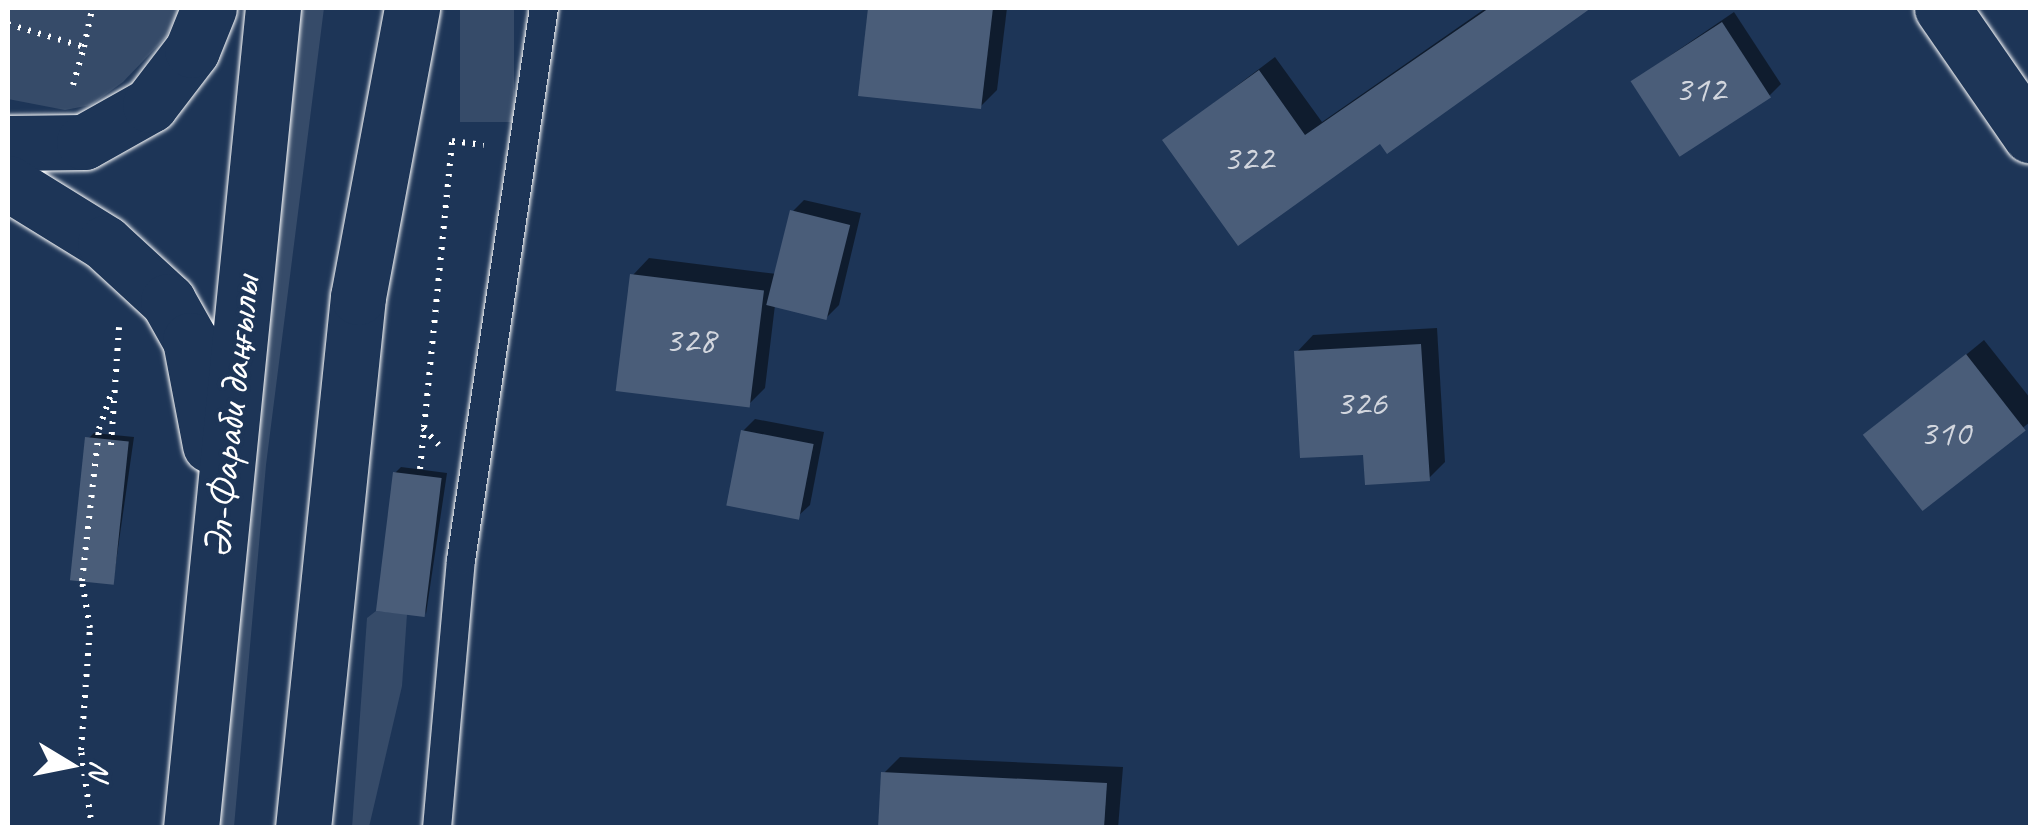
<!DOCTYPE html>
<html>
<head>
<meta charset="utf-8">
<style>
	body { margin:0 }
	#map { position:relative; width:2038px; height:835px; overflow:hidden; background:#1d3557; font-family:Caveat,sans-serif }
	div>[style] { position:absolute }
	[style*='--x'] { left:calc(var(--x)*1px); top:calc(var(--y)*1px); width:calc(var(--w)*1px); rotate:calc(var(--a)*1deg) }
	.green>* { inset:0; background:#364b69; transform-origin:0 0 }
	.shadow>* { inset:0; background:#0007 }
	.building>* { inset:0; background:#4a5d79; transform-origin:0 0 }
	.path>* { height:6px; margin-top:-3px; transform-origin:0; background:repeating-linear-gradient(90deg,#fff 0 2.5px,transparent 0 10.5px) }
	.roads { filter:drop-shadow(0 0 2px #fff) drop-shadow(0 0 2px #fff) }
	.lane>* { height:28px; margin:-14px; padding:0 14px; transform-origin:14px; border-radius:14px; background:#1d3557 }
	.street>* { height:55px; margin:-27.5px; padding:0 27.5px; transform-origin:27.5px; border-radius:27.5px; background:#1d3557 }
	.primary>* { height:55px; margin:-27.5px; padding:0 27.5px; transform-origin:27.5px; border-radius:27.5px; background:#1d3557 }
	span { translate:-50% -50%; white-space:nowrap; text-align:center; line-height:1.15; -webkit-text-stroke:8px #1d3557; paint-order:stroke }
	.number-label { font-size:38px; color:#d2d6de }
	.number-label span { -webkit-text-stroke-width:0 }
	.street-label { font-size:42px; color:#fff }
	.frame { position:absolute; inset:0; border:10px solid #fff; pointer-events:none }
	.north { position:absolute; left:20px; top:715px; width:100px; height:100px; -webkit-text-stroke:8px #1d3557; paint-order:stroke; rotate:100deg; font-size:28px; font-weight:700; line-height:40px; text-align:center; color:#fff }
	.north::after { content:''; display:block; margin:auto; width:35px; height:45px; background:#fff; clip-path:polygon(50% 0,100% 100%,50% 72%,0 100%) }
</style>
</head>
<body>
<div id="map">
	<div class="green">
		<div style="clip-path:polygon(8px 8px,180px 8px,166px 37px,123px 82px,91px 105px,65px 110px,8px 99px)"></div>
		<div style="clip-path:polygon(297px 8px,324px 8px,266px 465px,234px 827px,212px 828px)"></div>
		<div style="left:460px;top:8px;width:54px;height:114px"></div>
		<div style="clip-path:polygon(376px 611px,407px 614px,402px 686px,369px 827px,352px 828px,367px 618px)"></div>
	</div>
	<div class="shadow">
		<div style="clip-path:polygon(871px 8px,1007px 8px,997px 90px,981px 106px,861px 93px)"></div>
		<div style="clip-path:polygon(1486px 8px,1586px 8px,1380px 141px,1165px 140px,1275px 57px,1322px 122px)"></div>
		<div style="clip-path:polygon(1734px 12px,1781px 84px,1769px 96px,1633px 81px)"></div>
		<div style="clip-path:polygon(804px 200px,861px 213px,839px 305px,827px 317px,775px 305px,765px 388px,749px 404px,633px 275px,649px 258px,777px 274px,792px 212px)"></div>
		<div style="clip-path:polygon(1437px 328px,1445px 462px,1429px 478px,1365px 452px,1297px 352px,1313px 335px)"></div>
		<div style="clip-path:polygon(1984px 340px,2030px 398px,2030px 422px,1923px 508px,1867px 436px)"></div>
		<div style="clip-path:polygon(755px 419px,824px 432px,810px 505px,797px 517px,743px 431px)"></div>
		<div style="clip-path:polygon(94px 433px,134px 437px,113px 583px,88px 439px)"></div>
		<div style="clip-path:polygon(401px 467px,447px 473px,426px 614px,395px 473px)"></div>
		<div style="clip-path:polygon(900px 757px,1123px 767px,1118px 828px,881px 828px,884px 773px)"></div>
	</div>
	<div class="building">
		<div style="clip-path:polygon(868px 8px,993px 8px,981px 109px,858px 96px)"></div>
		<div style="clip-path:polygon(1489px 8px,1591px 8px,1387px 154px,1380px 144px,1238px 246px,1162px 140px,1259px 70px,1305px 135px)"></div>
		<div style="left:1722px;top:22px;width:90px;height:109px;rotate:57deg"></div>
		<div style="left:790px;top:210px;width:62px;height:98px;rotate:14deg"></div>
		<div style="left:630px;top:274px;width:135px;height:118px;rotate:7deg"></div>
		<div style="clip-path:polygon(1421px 344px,1430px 481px,1365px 485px,1363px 455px,1300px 458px,1294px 351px)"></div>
		<div style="left:1966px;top:354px;width:97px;height:131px;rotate:52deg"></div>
		<div style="left:741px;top:430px;width:74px;height:77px;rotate:11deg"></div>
		<div style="left:85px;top:437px;width:44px;height:144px;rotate:6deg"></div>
		<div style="left:393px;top:472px;width:49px;height:140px;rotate:7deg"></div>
		<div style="clip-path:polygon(881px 772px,1107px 783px,1104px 828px,878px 828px)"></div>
	</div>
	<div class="path">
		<div style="--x:8;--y:24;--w:79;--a:16.8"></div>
		<div style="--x:84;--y:47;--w:40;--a:-78"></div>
		<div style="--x:73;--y:85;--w:40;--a:-74"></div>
		<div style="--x:423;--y:428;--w:23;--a:47"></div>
		<div style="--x:111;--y:445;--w:118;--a:-86.1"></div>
		<div style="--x:420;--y:469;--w:330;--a:-84.4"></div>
		<div style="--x:452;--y:141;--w:32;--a:7"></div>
		<div style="--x:92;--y:828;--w:79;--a:-98"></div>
		<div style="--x:81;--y:750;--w:122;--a:-85.8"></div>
		<div style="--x:90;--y:628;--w:48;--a:-99.7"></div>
		<div style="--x:82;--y:581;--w:153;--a:-83.6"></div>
		<div style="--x:99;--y:429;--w:40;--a:-71.1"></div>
	</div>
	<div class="roads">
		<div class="lane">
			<div style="--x:437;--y:828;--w:269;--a:-84.9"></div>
			<div style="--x:461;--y:560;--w:558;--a:-81.45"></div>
		</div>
		<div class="street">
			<div style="--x:1942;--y:8;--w:155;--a:55.3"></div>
		</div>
		<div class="primary">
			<div style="--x:8;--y:143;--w:76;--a:-0.8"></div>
			<div style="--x:84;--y:142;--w:76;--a:-29.3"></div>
			<div style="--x:150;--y:105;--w:69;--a:-52.6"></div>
			<div style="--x:192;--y:50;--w:45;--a:-68"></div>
			<div style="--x:8;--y:183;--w:114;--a:31.7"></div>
			<div style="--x:105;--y:243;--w:86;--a:42.6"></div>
			<div style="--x:168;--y:301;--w:45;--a:60.6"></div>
			<div style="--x:190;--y:340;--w:107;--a:79.2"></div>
			<div style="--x:191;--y:828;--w:824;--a:-84.29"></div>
			<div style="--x:303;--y:828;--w:534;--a:-84.09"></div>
			<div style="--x:358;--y:297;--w:294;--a:-79.4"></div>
		</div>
	</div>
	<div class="number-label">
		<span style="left:1700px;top:89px">312</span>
		<span style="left:1248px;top:158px">322</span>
		<span style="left:690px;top:340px">328</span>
		<span style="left:1361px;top:403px">326</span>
		<span style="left:1945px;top:433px">310</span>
	</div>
	<div class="street-label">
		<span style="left:231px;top:417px;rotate:-84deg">Әл-Фараби даңғылы</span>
	</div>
	<div class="frame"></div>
	<div class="north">N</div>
</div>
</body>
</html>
